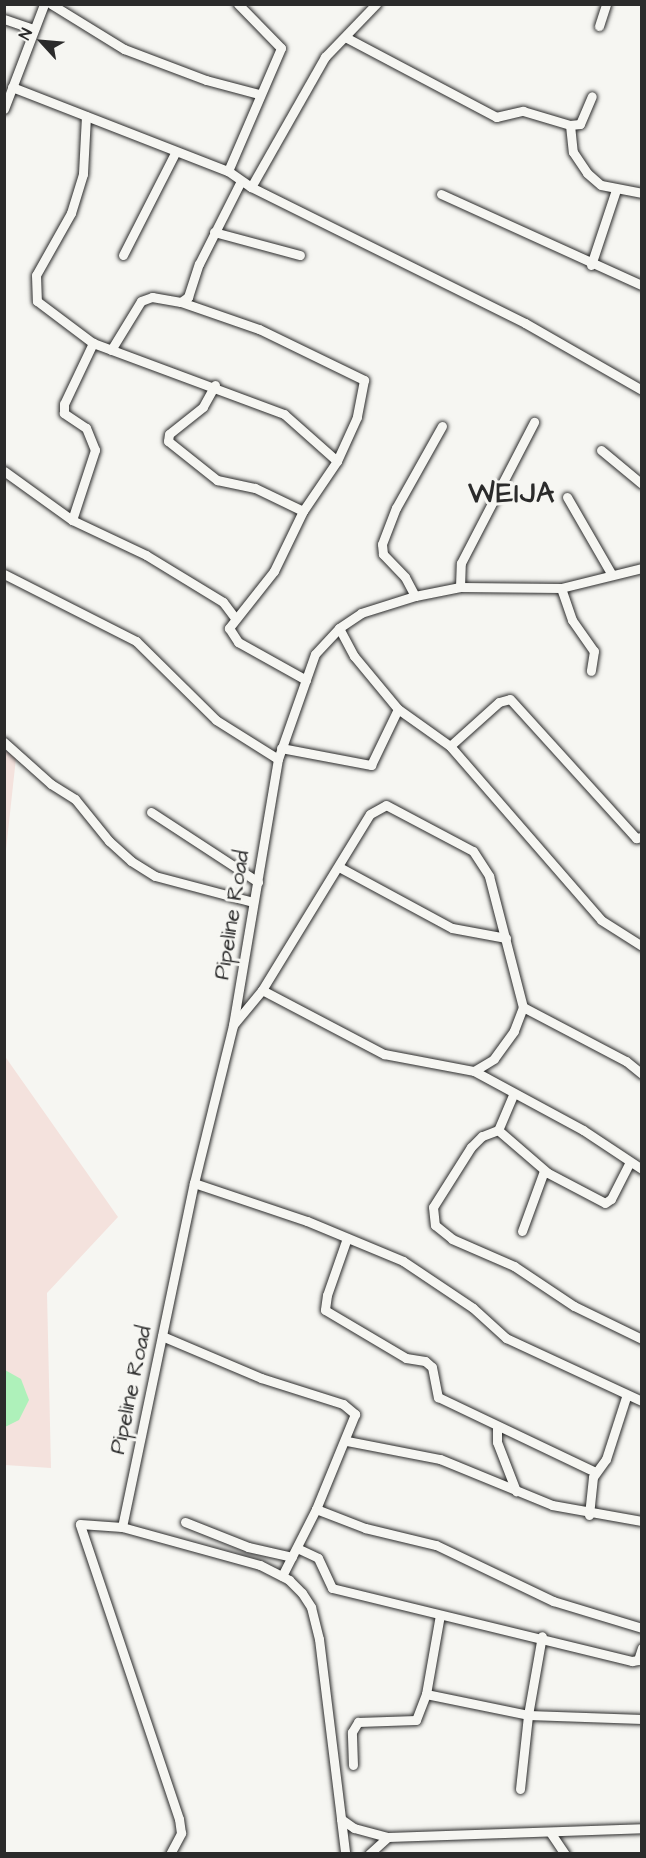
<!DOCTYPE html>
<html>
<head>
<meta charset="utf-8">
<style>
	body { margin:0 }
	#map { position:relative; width:646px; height:1858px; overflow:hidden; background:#f6f6f2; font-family:"Architects Daughter",sans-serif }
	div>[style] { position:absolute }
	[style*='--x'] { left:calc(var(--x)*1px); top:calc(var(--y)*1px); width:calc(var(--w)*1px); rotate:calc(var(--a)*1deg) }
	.built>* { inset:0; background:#f4e2dd }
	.green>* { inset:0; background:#aef1ba }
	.roads { filter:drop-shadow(0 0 2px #2b2b2b) drop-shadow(0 0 2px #2b2b2b) }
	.minor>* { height:9px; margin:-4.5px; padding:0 4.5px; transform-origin:4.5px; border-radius:4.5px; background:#f6f6f2 }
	span { translate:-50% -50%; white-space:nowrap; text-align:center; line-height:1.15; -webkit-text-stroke:6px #f6f6f2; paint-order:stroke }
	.street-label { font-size:22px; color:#2b2b2b }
	.district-label { font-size:28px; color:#2b2b2b; font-weight:700; letter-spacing:1.5px }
	.frame { position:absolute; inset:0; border:6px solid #2b2b2b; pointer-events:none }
	.north { position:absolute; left:12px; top:12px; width:60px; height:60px; -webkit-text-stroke:4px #f6f6f2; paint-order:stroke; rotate:296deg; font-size:16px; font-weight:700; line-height:24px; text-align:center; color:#2b2b2b }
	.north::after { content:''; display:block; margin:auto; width:21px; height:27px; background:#2b2b2b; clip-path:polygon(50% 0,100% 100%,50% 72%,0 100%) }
</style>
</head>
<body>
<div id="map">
	<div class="built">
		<div style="clip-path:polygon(5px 750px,16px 758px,5px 859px)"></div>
		<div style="clip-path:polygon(4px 1055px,118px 1217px,47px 1293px,51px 1468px,5px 1465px)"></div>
	</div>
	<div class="green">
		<div style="clip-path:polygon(5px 1370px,21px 1379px,29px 1400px,19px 1420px,5px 1427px)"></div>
	</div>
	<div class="roads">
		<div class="minor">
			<div style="--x:51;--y:4;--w:86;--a:31.7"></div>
			<div style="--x:124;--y:49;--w:88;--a:20.7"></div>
			<div style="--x:206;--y:80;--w:55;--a:14.8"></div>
			<div style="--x:4;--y:19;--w:31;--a:19"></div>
			<div style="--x:599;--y:26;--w:23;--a:-72"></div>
			<div style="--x:347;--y:38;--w:169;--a:27.9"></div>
			<div style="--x:496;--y:117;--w:28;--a:-13"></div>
			<div style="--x:523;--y:111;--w:49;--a:16.6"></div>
			<div style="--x:570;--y:125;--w:10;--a:-6"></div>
			<div style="--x:580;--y:124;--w:30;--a:-67"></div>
			<div style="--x:12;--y:87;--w:232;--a:21.3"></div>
			<div style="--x:228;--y:171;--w:28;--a:35"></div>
			<div style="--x:251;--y:187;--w:306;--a:26.4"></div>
			<div style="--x:525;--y:323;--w:135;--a:29.8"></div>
			<div style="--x:4;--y:109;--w:112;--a:-69.1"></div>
			<div style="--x:86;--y:116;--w:58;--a:93"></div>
			<div style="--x:83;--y:174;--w:41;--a:107.1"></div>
			<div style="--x:71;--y:213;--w:71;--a:119.4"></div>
			<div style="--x:36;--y:275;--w:26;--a:88"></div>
			<div style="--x:37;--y:301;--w:70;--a:36.9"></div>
			<div style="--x:93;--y:343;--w:204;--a:20.4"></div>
			<div style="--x:284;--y:414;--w:71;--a:41.6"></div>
			<div style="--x:337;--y:461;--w:60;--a:124.2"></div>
			<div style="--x:303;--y:511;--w:67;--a:115.8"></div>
			<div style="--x:274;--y:571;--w:73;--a:128.3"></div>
			<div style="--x:229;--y:628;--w:17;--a:57"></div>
			<div style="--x:238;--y:642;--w:78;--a:29.2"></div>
			<div style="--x:570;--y:125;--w:27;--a:84"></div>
			<div style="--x:573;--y:152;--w:25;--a:56"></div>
			<div style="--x:587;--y:173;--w:18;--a:41"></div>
			<div style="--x:601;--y:185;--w:42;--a:11"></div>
			<div style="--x:228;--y:171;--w:134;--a:-66.7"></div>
			<div style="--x:281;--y:48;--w:62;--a:-134.3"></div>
			<div style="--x:251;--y:187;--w:150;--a:-60.4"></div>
			<div style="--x:325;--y:57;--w:74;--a:-46.1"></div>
			<div style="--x:441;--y:194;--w:221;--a:24.4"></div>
			<div style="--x:214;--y:232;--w:89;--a:15"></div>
			<div style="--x:123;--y:255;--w:114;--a:-63"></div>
			<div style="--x:591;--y:265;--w:79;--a:-71.6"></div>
			<div style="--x:181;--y:302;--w:83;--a:19.1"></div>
			<div style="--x:259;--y:329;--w:117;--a:25.9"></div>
			<div style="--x:364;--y:380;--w:38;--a:101"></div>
			<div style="--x:357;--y:417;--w:48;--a:114.4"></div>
			<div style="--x:111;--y:350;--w:57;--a:-58.5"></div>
			<div style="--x:141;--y:301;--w:12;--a:-20"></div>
			<div style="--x:152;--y:297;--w:29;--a:10"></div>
			<div style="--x:181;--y:302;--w:9;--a:-36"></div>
			<div style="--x:188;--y:297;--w:35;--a:-72"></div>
			<div style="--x:199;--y:264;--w:93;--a:-63.2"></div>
			<div style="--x:215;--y:385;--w:25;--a:119"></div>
			<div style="--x:203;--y:407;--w:43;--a:141.5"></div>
			<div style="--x:169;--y:434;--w:7;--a:98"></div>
			<div style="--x:168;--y:441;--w:63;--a:38.5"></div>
			<div style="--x:217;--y:480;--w:39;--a:12"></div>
			<div style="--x:255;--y:488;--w:53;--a:25.6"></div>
			<div style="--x:601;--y:450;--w:53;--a:39.7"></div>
			<div style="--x:4;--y:471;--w:84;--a:35.8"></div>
			<div style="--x:72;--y:520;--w:82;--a:25.3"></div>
			<div style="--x:146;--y:555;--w:90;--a:31.4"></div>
			<div style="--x:223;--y:602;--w:20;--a:53"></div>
			<div style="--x:567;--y:497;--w:90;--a:60"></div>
			<div style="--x:72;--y:520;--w:74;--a:-71.8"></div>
			<div style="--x:95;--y:450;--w:24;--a:-112"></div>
			<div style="--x:86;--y:428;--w:27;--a:-146"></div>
			<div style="--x:64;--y:413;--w:9;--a:-90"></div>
			<div style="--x:64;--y:404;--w:68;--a:-64.6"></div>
			<div style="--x:4;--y:574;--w:148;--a:26.9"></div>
			<div style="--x:136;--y:641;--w:112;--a:44.6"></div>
			<div style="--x:216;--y:720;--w:73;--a:32.2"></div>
			<div style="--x:460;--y:587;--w:24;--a:-88"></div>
			<div style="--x:461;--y:563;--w:159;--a:-62.6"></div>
			<div style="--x:561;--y:588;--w:34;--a:71"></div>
			<div style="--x:572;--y:620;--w:38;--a:55"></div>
			<div style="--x:594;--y:651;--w:20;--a:99"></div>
			<div style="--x:415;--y:596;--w:21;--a:-118"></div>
			<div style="--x:405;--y:577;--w:32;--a:-134"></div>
			<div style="--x:383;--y:554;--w:10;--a:-96"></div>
			<div style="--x:382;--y:544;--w:39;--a:-69"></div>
			<div style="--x:396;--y:508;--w:94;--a:-60.7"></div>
			<div style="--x:339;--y:628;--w:32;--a:62"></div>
			<div style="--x:354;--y:656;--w:69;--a:50.3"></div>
			<div style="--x:398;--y:709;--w:64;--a:35.4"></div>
			<div style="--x:450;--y:746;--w:230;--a:49"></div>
			<div style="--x:601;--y:920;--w:49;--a:32.4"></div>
			<div style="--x:4;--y:742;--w:63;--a:41.8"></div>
			<div style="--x:51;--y:784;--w:28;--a:32"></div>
			<div style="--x:75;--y:799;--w:54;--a:51"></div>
			<div style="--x:109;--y:841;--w:30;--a:42"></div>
			<div style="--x:131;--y:861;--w:28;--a:32"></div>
			<div style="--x:155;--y:876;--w:101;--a:14.9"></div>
			<div style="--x:450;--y:746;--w:66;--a:-41.9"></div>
			<div style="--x:499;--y:702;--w:11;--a:-15"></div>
			<div style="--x:510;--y:699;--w:188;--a:47.8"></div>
			<div style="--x:636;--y:838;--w:6;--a:-9"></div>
			<div style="--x:281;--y:748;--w:92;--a:10.7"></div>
			<div style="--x:371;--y:765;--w:62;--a:-64.3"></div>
			<div style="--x:151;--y:812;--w:128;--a:33.2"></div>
			<div style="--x:339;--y:867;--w:128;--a:28.4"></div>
			<div style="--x:452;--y:928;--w:55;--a:10.5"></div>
			<div style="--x:262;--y:990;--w:138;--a:27.7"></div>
			<div style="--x:384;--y:1054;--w:92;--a:10.7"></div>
			<div style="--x:474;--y:1071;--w:124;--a:28.4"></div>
			<div style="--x:583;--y:1130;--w:71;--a:33.5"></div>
			<div style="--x:523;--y:1007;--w:116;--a:27.7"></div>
			<div style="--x:626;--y:1061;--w:21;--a:39"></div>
			<div style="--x:234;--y:1024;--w:44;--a:-50.5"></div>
			<div style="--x:262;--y:990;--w:206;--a:-58.5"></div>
			<div style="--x:370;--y:814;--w:18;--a:-29"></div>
			<div style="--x:386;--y:805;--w:98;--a:27.9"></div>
			<div style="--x:473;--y:851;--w:30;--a:57"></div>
			<div style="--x:489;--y:876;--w:135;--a:75.5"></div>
			<div style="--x:523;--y:1007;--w:26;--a:111"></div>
			<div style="--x:514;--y:1031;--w:34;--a:126"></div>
			<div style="--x:494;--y:1059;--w:23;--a:149"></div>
			<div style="--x:513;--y:1095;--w:38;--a:113"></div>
			<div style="--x:498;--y:1130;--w:66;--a:40.7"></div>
			<div style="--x:548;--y:1173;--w:64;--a:27.8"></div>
			<div style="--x:605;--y:1203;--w:7;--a:-34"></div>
			<div style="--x:611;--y:1199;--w:39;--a:-63"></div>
			<div style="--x:498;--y:1130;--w:17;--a:159"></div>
			<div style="--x:482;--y:1136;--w:16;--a:135"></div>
			<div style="--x:471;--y:1147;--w:71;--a:122.3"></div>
			<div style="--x:433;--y:1207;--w:18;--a:84"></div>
			<div style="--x:435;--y:1225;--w:22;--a:39"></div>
			<div style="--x:452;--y:1239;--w:68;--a:23.5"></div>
			<div style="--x:514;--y:1266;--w:72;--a:33.7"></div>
			<div style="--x:574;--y:1306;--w:76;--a:25.9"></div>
			<div style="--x:194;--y:1183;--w:119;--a:18.6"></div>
			<div style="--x:307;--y:1221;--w:104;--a:22.6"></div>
			<div style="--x:403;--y:1261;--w:84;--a:33.9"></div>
			<div style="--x:473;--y:1308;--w:45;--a:42.3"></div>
			<div style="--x:506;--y:1338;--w:150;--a:24.9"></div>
			<div style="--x:522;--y:1231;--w:64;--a:-69.9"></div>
			<div style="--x:347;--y:1238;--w:60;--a:109.3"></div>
			<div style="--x:327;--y:1295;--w:15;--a:98"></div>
			<div style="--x:325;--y:1310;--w:94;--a:30.7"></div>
			<div style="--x:406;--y:1358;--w:19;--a:9"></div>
			<div style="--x:425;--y:1361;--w:9;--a:41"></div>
			<div style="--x:432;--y:1367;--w:31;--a:79"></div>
			<div style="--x:438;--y:1397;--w:174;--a:25.5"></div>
			<div style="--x:162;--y:1336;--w:108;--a:23"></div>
			<div style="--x:261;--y:1378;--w:86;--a:17.6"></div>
			<div style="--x:343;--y:1404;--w:16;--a:40"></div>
			<div style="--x:355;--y:1414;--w:103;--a:112.3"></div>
			<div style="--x:316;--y:1509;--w:75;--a:116.9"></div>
			<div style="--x:497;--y:1428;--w:14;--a:90"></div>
			<div style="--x:497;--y:1442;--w:53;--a:68.8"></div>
			<div style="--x:347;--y:1441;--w:95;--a:11"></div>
			<div style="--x:440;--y:1459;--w:121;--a:22.3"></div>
			<div style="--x:552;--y:1505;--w:91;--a:10.1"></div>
			<div style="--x:316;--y:1509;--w:53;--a:21.2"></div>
			<div style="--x:365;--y:1528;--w:73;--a:13.5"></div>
			<div style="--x:436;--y:1545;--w:130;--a:25.6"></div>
			<div style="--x:553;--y:1601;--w:93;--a:16.9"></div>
			<div style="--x:589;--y:1515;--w:38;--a:-84"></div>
			<div style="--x:593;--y:1477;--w:22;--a:-54"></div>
			<div style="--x:606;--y:1459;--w:65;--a:-72.1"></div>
			<div style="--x:185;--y:1522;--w:68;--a:21.6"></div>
			<div style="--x:248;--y:1547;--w:45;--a:12.8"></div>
			<div style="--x:122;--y:1527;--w:351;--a:-78.2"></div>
			<div style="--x:194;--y:1183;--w:163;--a:-76.1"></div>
			<div style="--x:233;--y:1025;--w:270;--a:-80.4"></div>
			<div style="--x:278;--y:759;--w:111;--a:-70.6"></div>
			<div style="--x:315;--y:654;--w:35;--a:-47"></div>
			<div style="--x:339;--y:628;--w:27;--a:-34"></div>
			<div style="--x:361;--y:613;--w:57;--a:-17.5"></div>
			<div style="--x:415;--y:596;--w:46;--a:-11.3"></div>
			<div style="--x:460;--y:587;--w:101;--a:0.6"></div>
			<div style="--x:561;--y:588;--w:83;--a:-13.9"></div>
			<div style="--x:297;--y:1548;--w:23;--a:25"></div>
			<div style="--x:318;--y:1558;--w:33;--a:65"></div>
			<div style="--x:332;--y:1588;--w:309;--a:13.7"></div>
			<div style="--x:632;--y:1661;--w:6;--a:-9"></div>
			<div style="--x:638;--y:1660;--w:13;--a:-72"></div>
			<div style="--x:426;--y:1694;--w:104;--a:11.6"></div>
			<div style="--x:528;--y:1715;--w:114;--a:2"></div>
			<div style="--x:353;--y:1765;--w:33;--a:-92"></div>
			<div style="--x:352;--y:1732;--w:12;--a:-59"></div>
			<div style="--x:358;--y:1722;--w:58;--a:-2"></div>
			<div style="--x:416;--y:1720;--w:28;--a:-69"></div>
			<div style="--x:426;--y:1694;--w:80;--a:-80"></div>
			<div style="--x:520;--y:1789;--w:74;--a:-83.8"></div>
			<div style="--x:528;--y:1715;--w:80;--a:-80"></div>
			<div style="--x:341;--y:1819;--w:35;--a:83"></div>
			<div style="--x:550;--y:1832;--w:27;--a:56"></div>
			<div style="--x:170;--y:1854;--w:24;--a:-62"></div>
			<div style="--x:181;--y:1833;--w:14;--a:-98"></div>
			<div style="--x:179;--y:1819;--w:311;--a:-108.6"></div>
			<div style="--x:80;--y:1524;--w:42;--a:4.1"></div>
			<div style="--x:122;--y:1527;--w:143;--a:15.4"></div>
			<div style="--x:260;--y:1565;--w:33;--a:27"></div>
			<div style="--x:289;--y:1580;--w:18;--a:45"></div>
			<div style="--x:302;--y:1593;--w:17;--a:57"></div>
			<div style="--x:311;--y:1607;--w:33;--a:76"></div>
			<div style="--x:319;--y:1639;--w:181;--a:83"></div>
			<div style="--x:341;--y:1819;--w:16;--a:35"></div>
			<div style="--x:354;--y:1828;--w:35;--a:15"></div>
			<div style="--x:388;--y:1837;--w:254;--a:-2"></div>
			<div style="--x:369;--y:1854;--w:25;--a:-42"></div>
		</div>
	</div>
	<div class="street-label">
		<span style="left:232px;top:915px;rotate:-81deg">Pipeline Road</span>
		<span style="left:131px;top:1390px;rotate:-78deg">Pipeline Road</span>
	</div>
	<div class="district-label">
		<span style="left:512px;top:494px">WEIJA</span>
	</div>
	<div class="frame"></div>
	<div class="north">N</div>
</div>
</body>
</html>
